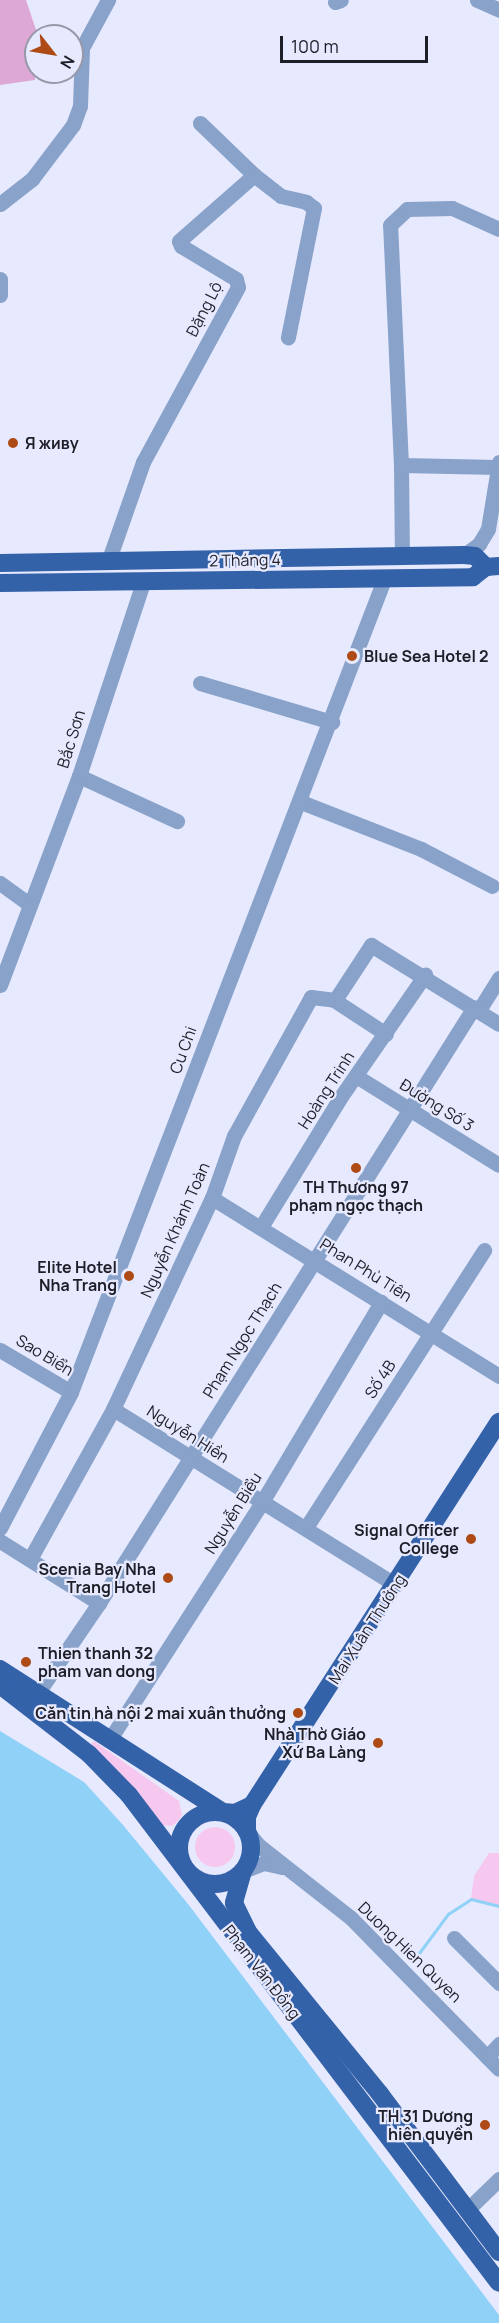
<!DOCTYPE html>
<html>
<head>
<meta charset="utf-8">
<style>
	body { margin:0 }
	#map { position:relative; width:499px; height:2323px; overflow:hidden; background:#e7e9fe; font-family:Manrope,sans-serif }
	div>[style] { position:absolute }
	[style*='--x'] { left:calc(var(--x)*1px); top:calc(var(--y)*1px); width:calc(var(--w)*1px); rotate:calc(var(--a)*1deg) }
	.green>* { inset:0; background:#f6c8ef }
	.round { border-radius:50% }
	.forest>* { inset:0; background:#dda8d6 }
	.water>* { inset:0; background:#8fd1f7 }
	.stream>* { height:3px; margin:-1.5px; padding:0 1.5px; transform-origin:1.5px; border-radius:1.5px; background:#8fd1f7 }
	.minor>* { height:15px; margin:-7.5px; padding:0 7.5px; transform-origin:7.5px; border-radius:7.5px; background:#88a2ca }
	.major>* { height:18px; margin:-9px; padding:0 9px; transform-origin:9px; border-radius:9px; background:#3462a9 }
	.major>.ring { margin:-9px; padding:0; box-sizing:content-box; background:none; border:18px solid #3462a9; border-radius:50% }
	.dots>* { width:16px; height:16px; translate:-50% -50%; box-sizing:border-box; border:3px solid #e7e9fe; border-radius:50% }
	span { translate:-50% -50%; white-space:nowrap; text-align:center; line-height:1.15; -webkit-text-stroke:4.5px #e7e9fe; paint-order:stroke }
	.street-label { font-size:16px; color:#1e1e28 }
	.poi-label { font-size:16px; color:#1e1e28; font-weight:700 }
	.left { translate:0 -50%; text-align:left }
	.right { translate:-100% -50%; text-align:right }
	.north { position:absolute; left:24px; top:24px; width:60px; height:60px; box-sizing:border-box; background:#e7e9fe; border:2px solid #9798a8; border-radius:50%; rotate:121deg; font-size:16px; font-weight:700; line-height:24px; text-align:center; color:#1e1e28 }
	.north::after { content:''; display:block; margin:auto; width:21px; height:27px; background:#ad4a15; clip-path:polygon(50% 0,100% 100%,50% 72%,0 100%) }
	.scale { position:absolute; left:280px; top:36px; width:148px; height:27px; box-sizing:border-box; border:3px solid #1e1e28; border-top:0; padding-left:8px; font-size:18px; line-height:21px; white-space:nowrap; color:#1e1e28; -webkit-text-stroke:4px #e7e9fe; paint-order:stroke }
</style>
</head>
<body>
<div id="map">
	<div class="green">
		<div style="clip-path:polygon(94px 1741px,179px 1801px,182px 1815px,178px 1821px,172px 1826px,160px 1825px,90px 1745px)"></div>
		<div class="round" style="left:195px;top:1827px;width:40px;height:40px"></div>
		<div style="clip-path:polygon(489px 1853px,499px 1853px,499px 1906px,471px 1899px,474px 1876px)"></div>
	</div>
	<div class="forest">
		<div style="clip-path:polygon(0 0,26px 0,38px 36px,35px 80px,0 85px)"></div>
	</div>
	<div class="water">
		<div style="clip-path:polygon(0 1731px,84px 1782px,123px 1825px,188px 1904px,499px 2315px,499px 2323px,0 2323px)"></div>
	</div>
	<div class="stream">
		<div style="--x:419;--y:1953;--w:49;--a:-53.4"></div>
		<div style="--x:448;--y:1914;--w:27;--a:-33"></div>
		<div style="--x:471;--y:1899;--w:29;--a:14"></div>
	</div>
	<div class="minor">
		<div style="--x:477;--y:0;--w:24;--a:24"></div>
		<div style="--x:335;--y:2;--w:6;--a:-18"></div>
		<div style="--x:200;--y:123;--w:75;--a:43.9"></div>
		<div style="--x:0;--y:204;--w:41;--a:-38"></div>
		<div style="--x:32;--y:179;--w:68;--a:-52.8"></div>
		<div style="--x:73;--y:125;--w:20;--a:-70"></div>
		<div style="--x:80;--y:106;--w:58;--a:-88"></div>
		<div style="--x:82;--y:48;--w:55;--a:-61.6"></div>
		<div style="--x:0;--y:279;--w:16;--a:90"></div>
		<div style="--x:401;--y:465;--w:91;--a:89.4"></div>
		<div style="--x:498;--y:467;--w:97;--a:-178.8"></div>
		<div style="--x:401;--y:465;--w:240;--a:-92.6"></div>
		<div style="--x:390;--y:225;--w:23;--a:-43"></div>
		<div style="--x:407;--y:209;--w:45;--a:-1.3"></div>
		<div style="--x:452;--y:208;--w:51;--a:24.1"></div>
		<div style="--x:464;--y:555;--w:19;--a:-36"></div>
		<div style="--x:479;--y:544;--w:17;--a:-59"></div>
		<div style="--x:488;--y:529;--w:68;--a:-80.7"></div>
		<div style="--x:108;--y:562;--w:106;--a:-70.7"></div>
		<div style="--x:143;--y:462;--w:199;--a:-61.5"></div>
		<div style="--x:238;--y:287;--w:8;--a:-104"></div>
		<div style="--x:236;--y:279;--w:64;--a:-149"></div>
		<div style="--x:181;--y:246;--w:5;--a:-112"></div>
		<div style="--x:179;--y:241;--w:100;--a:-41.3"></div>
		<div style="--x:254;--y:175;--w:34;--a:38"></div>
		<div style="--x:281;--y:196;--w:26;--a:13"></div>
		<div style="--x:306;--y:202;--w:10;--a:37"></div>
		<div style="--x:314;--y:208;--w:132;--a:101.4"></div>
		<div style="--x:200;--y:683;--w:138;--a:16.5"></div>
		<div style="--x:79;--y:776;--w:108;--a:24.7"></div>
		<div style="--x:301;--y:802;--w:129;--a:21.4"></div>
		<div style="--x:421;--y:849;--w:80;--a:27.5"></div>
		<div style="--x:0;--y:883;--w:36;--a:36"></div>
		<div style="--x:0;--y:985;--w:223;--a:-69.3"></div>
		<div style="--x:79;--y:776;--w:204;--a:-71.7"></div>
		<div style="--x:334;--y:1000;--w:62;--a:33.2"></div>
		<div style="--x:479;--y:1010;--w:38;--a:-58"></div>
		<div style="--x:356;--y:1076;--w:168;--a:31.9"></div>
		<div style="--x:212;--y:1198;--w:338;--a:31.8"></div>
		<div style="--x:261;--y:1227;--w:151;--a:-58.5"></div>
		<div style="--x:340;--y:1098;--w:150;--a:-55.4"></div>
		<div style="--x:0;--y:1350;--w:82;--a:30.6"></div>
		<div style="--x:113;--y:1409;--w:333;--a:31.9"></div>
		<div style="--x:307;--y:1526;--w:328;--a:-57.3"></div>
		<div style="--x:0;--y:1528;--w:153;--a:-62.4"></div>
		<div style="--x:71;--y:1392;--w:873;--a:-68.93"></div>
		<div style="--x:0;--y:1541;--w:117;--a:32.1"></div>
		<div style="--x:30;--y:1559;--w:171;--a:-61"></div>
		<div style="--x:113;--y:1409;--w:233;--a:-64.9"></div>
		<div style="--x:212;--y:1198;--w:66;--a:-70.5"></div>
		<div style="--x:234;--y:1136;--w:159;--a:-61"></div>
		<div style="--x:311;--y:997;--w:24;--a:7"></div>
		<div style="--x:335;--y:1000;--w:66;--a:-56.8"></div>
		<div style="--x:371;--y:945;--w:150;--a:31.7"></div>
		<div style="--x:39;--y:1691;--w:107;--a:-55.7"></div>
		<div style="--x:99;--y:1603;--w:704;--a:-57.82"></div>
		<div style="--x:110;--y:1739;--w:282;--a:-57.3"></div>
		<div style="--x:262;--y:1502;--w:233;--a:-59.2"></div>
		<div style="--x:248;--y:1832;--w:16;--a:52"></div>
		<div style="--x:258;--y:1845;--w:118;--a:38.1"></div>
		<div style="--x:351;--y:1918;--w:211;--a:45.6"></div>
		<div style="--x:243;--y:1871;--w:22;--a:-21"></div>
		<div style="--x:264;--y:1863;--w:18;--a:13"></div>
		<div style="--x:454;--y:1938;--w:64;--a:45"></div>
		<div style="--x:487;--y:2057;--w:18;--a:-47"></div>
		<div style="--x:467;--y:2210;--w:45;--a:-44.1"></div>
	</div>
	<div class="major">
		<div style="--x:0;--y:563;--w:464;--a:-1"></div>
		<div style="--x:464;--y:555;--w:11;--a:5"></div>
		<div style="--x:475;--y:556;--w:16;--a:45"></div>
		<div style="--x:0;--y:583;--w:473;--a:-0.7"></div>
		<div style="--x:473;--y:577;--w:16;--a:-38"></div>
		<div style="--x:486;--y:567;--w:13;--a:-4"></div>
		<div style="--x:0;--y:1669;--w:265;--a:32.7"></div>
		<div style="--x:223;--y:1812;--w:12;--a:5"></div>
		<div style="--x:235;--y:1813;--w:19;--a:-25"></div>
		<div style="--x:0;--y:1685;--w:113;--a:37.8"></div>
		<div style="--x:89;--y:1754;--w:57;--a:45.7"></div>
		<div style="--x:129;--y:1795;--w:612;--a:52.83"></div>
		<div class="ring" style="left:179px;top:1812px;width:54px;height:54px"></div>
		<div style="--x:247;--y:1831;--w:14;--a:-90"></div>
		<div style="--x:247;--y:1817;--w:13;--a:-67"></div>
		<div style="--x:252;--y:1805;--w:456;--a:-57.2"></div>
		<div style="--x:243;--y:1871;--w:33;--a:106"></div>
		<div style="--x:234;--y:1903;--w:32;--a:64"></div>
		<div style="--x:248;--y:1932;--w:209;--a:50.8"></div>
		<div style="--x:380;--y:2094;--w:198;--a:53"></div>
	</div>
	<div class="dots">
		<div style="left:13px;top:443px;background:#ad4a15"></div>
		<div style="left:352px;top:656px;background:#ad4a15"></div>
		<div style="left:356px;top:1168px;background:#ad4a15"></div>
		<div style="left:129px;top:1276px;background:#ad4a15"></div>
		<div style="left:471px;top:1539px;background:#ad4a15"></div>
		<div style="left:168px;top:1578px;background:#ad4a15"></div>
		<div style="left:26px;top:1662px;background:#ad4a15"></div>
		<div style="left:298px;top:1713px;background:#ad4a15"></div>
		<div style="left:378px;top:1743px;background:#ad4a15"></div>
		<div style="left:485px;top:2125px;background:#ad4a15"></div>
	</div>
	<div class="street-label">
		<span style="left:204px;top:309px;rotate:-63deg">Đặng Lộ</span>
		<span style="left:245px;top:560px;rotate:-1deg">2 Tháng 4</span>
		<span style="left:71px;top:739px;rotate:-73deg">Bắc Sơn</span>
		<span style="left:183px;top:1050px;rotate:-70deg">Cu Chi</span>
		<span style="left:326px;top:1090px;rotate:-57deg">Hoàng Trinh</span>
		<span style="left:437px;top:1105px;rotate:32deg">Đường Số 3</span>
		<span style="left:175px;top:1230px;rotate:-66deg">Nguyễn Khánh Toàn</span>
		<span style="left:366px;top:1270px;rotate:32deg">Phan Phù Tiên</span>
		<span style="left:242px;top:1340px;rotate:-58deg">Phạm Ngọc Thạch</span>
		<span style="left:45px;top:1355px;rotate:31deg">Sao Biển</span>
		<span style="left:380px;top:1379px;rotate:-57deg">Số 4B</span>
		<span style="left:188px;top:1434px;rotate:32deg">Nguyễn Hiền</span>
		<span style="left:233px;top:1513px;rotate:-58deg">Nguyễn Biểu</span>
		<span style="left:367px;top:1629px;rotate:-57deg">Mai Xuân Thưởng</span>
		<span style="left:410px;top:1952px;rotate:44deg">Duong Hien Quyen</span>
		<span style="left:262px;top:1972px;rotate:52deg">Phạm Văn Đồng</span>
	</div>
	<div class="poi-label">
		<span class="left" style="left:25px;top:443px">Я живу</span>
		<span class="left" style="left:364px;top:656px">Blue Sea Hotel 2</span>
		<span style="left:356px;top:1196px">TH Thương 97<br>phạm ngọc thạch</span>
		<span class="right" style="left:117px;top:1276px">Elite Hotel<br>Nha Trang</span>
		<span class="right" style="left:459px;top:1539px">Signal Officer<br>College</span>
		<span class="right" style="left:156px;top:1578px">Scenia Bay Nha<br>Trang Hotel</span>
		<span class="left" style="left:38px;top:1662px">Thien thanh 32<br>pham van dong</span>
		<span class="right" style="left:286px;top:1713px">Căn tin hà nội 2 mai xuân thưởng</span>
		<span class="right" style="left:366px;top:1743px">Nhà Thờ Giáo<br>Xứ Ba Làng</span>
		<span class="right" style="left:473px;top:2125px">TH 31 Dương<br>hiên quyền</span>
	</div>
	<div class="north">N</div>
	<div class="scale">100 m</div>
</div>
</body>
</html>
